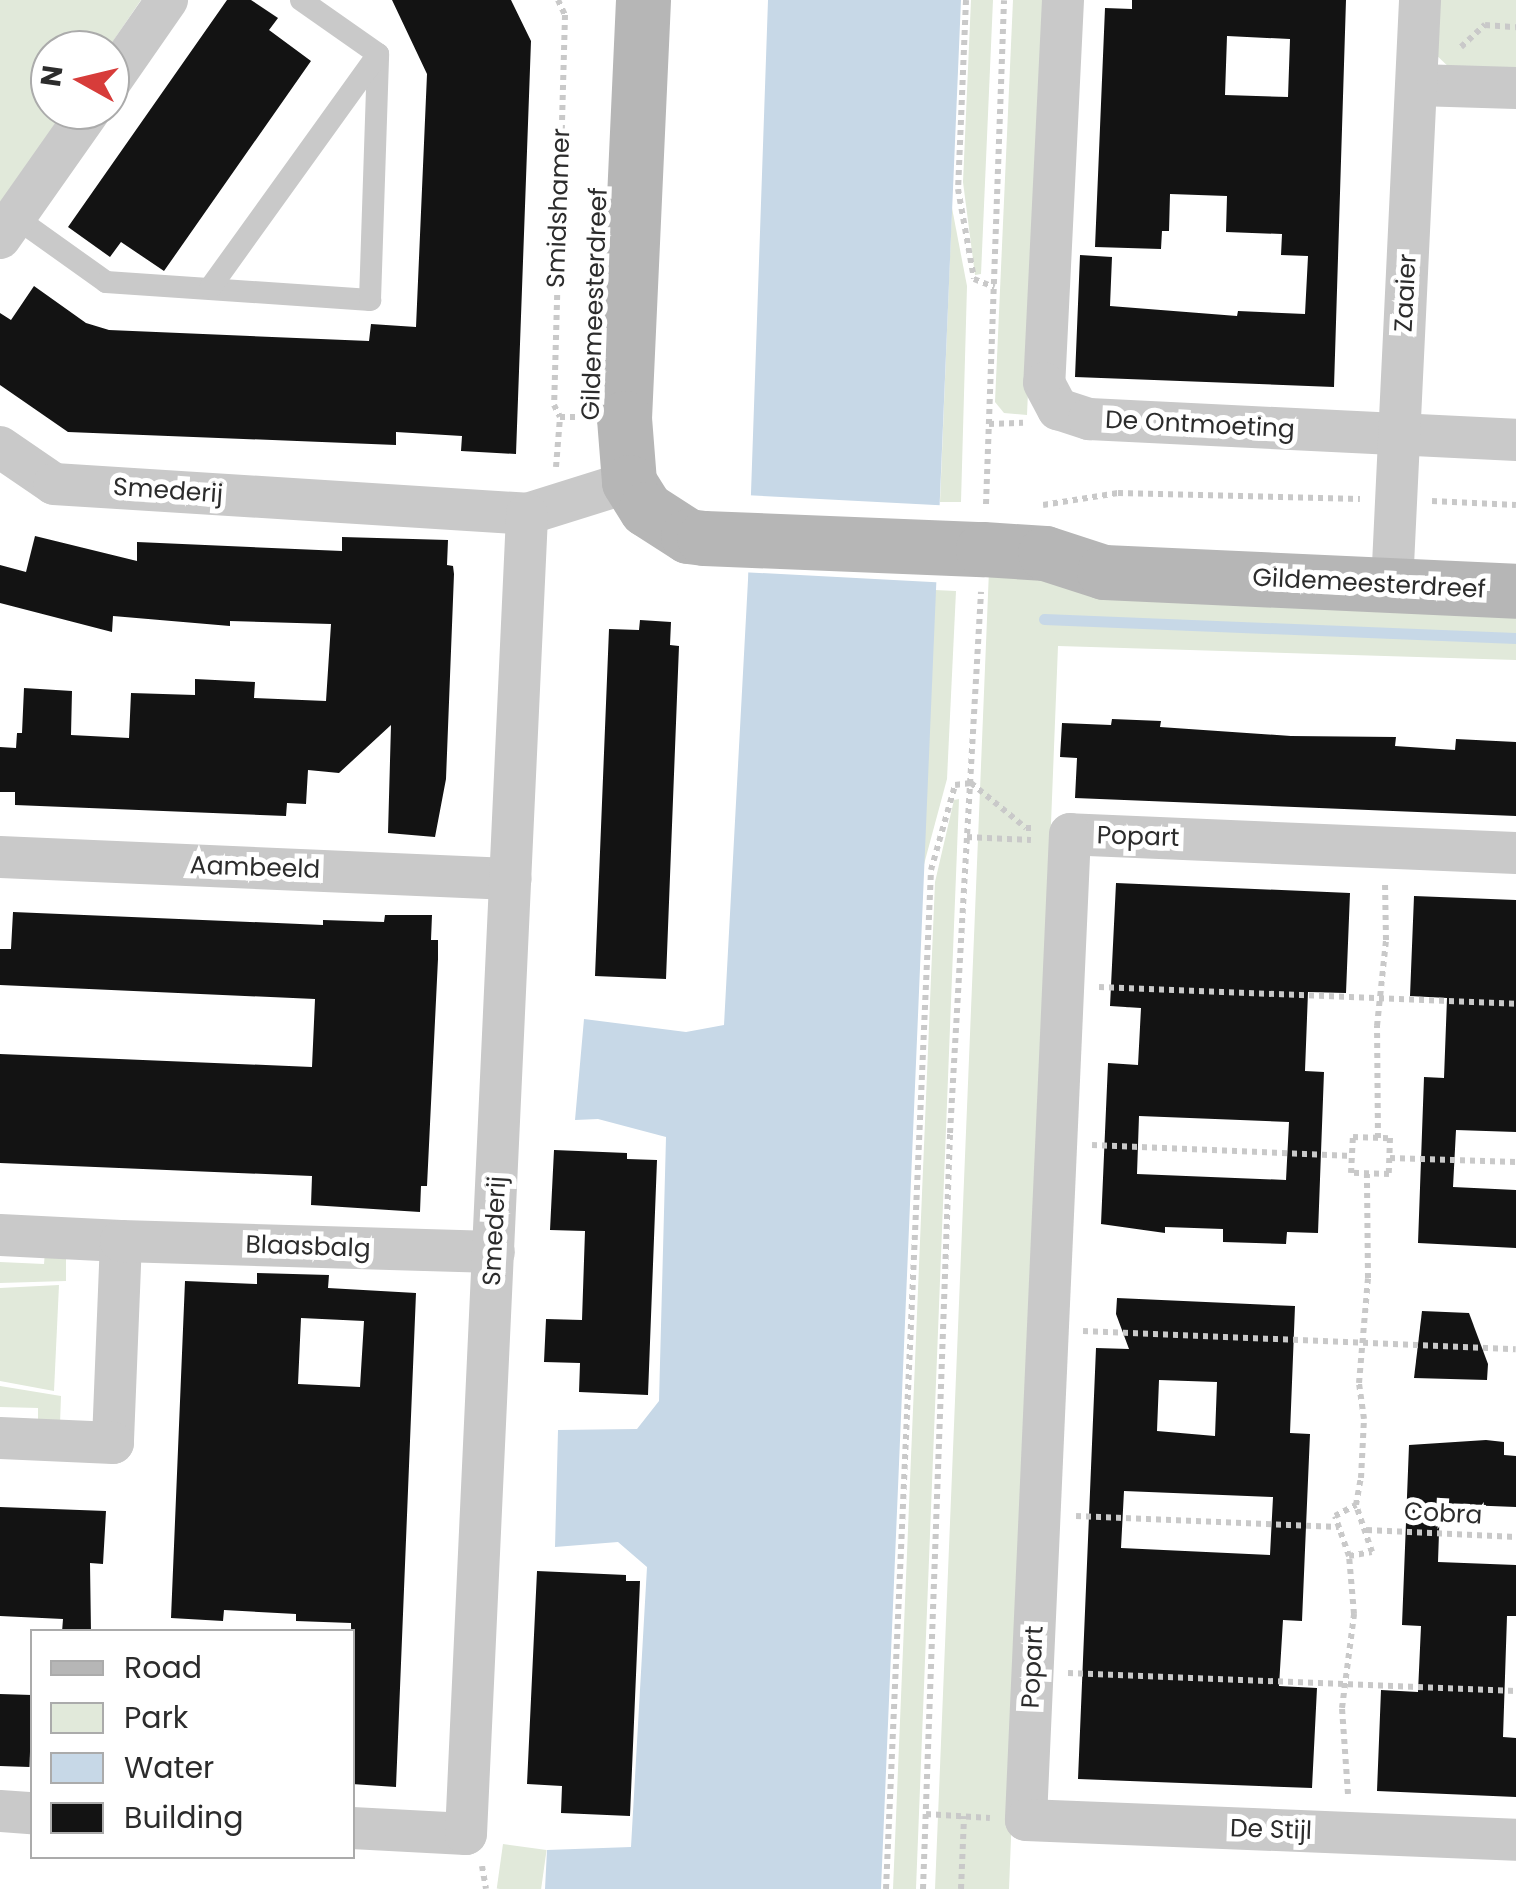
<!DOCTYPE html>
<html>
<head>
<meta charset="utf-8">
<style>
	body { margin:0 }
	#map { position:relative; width:1516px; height:1889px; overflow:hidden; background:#fff; font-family:Poppins,sans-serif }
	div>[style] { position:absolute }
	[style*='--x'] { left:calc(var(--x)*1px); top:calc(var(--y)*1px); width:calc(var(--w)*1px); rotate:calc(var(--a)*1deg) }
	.green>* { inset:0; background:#e1e9da; transform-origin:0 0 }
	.water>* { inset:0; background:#c7d8e7 }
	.pier>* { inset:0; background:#fff; transform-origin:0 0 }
	.stream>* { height:11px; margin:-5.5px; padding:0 5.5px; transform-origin:5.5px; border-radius:5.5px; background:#c7d8e7 }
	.building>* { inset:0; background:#131313; transform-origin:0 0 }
	.path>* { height:6px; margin-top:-3px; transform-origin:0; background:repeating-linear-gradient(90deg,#c9c9c9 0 5px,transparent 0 10px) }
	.lane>* { height:22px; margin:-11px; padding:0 11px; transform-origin:11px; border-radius:11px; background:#c9c9c9 }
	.street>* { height:42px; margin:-21px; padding:0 21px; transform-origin:21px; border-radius:21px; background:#c9c9c9 }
	.secondary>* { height:55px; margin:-27.5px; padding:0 27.5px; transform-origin:27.5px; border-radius:27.5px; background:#b6b6b6 }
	span { translate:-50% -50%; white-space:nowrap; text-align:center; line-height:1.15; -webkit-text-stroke:10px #fff; paint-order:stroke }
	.street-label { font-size:25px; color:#2c2c2c }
	.legend { position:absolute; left:30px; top:1629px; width:325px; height:230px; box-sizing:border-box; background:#fff; border:2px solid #ababab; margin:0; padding:12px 18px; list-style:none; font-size:30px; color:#2c2c2c }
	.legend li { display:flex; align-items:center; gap:20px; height:50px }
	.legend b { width:50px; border:2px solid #ababab }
	.north { position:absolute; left:30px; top:30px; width:100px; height:100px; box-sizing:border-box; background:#fff; border:2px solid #ababab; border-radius:50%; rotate:278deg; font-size:28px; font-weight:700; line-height:40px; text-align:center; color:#2c2c2c }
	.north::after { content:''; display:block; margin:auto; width:35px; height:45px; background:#d73c3a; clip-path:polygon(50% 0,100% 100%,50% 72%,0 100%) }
</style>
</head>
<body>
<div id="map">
	<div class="green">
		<div style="clip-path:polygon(0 0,141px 0,107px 50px,50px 50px,50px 110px,65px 110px,0 204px)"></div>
		<div style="clip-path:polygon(971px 0,993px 0,981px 274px,975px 275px,963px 182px)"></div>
		<div style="clip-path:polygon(1013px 0,1045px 0,1027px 415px,1004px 413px,995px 402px)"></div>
		<div style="clip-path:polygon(1433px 0,1516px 0,1516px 73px,1454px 72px,1431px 50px)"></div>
		<div style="clip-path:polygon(952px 208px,967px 286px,961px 502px,940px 502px)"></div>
		<div style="clip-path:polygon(989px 570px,1516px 602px,1516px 660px,1058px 646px,1009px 1889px,935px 1889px)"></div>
		<div style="clip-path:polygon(935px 590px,956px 591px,947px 779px,923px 868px)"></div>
		<div style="clip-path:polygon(959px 799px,916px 1889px,893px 1889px,935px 882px,954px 800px)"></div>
		<div style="clip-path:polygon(45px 1251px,66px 1251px,66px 1281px,0 1283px,0 1262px,44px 1264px)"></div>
		<div style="clip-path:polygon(59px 1285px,54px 1391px,0 1381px,0 1288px)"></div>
		<div style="clip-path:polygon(0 1386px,61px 1396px,60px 1424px,38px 1423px,38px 1408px,0 1407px)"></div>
		<div style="left:503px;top:1844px;width:44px;height:45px;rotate:8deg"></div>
	</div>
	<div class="water">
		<div style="clip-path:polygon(768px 0,961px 0,881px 1889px,545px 1889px,547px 1850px,631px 1847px,647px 1567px,618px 1542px,555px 1547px,558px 1430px,637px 1429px,659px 1401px,666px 1137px,598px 1119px,575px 1120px,584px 1019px,686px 1032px,724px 1025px,748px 580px)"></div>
	</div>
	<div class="pier">
		<div style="left:744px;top:495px;width:201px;height:77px;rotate:3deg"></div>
	</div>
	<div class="stream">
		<div style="--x:1044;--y:619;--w:472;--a:2.3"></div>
	</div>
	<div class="building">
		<div style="clip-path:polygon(227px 0,251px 0,278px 18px,269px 30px,311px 61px,164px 271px,121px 242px,110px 257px,68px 227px)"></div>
		<div style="clip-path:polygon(392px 0,511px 0,531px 41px,516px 454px,461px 451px,462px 436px,396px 432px,396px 445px,68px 432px,0 385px,0 313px,11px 320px,34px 286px,86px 323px,109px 330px,369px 341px,371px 324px,416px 327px,427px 74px)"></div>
		<div style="clip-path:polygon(evenodd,1132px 0,1346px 0,1334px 387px,1075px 377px,1080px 255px,1112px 257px,1110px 306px,1237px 316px,1238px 311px,1305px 314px,1308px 256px,1281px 255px,1282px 234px,1226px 232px,1227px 196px,1170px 194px,1169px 231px,1162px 231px,1161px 249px,1095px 247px,1105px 8px,1132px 9px,1132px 0,1227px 36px,1290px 39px,1288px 97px,1225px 95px,1227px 36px)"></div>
		<div style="clip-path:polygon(35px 536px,137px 561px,137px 542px,342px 551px,342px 537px,448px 540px,447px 565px,453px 566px,454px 574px,446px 779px,435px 837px,388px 833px,391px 725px,339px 773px,308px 770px,306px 804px,287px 803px,286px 816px,15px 805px,15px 792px,0 792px,0 747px,16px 748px,17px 733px,22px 733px,24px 688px,72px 691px,71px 735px,129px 738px,131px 693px,195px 695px,195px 679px,255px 682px,254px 698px,326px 701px,331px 624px,230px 621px,230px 626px,113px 616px,112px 632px,0 603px,0 565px,26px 572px)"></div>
		<div style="clip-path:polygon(640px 620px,671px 622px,670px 645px,679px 646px,666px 979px,595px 976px,609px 629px,639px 630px)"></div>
		<div style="clip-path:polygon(1112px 719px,1161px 721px,1160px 727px,1291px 736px,1396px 737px,1395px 746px,1455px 750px,1456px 739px,1516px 742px,1516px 816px,1075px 798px,1077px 758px,1060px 757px,1062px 723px,1111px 725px)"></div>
		<div style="clip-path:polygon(evenodd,1116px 883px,1350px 893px,1346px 993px,1308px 992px,1305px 1071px,1324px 1072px,1318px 1233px,1287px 1232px,1286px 1244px,1223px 1242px,1223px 1229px,1165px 1227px,1165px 1233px,1101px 1224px,1108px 1063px,1138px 1065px,1141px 1008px,1110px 1006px,1116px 883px,1139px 1116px,1289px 1122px,1286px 1180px,1137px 1174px,1139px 1116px)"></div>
		<div style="clip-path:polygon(1414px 896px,1516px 900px,1516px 1132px,1456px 1130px,1453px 1187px,1516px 1190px,1516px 1248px,1418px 1243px,1424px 1077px,1444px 1078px,1447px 998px,1410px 996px)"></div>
		<div style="clip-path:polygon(13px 912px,323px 925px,323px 920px,384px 922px,385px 915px,432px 915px,431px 940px,438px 940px,438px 959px,427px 1186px,421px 1186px,420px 1212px,311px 1205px,312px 1176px,0 1163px,0 1054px,312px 1067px,315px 999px,0 985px,0 949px,11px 949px)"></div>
		<div style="clip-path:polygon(554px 1150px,627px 1153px,627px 1159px,657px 1160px,648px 1395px,579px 1392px,580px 1363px,544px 1362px,546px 1319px,582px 1320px,585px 1231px,550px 1230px)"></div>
		<div style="clip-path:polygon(evenodd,257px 1273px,329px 1275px,328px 1288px,416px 1293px,396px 1787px,352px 1784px,351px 1623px,296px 1621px,296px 1614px,224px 1610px,223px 1621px,171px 1618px,185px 1281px,257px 1284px,257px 1273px,301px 1318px,364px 1321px,360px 1387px,298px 1384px,301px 1318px)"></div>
		<div style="clip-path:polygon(evenodd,1117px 1298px,1295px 1306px,1290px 1433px,1310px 1434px,1305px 1550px,1302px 1621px,1283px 1620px,1279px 1686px,1317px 1688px,1312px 1788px,1078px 1779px,1096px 1348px,1129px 1349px,1116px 1314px,1117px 1298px,1159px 1380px,1217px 1382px,1215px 1436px,1157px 1431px,1159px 1380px,1117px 1298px,1124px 1491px,1273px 1497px,1270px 1555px,1121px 1548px,1124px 1491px)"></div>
		<div style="clip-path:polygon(1422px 1311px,1469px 1313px,1488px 1364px,1487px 1380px,1414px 1378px)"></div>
		<div style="clip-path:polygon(1486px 1440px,1504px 1442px,1504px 1455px,1516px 1456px,1516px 1507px,1440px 1504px,1438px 1562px,1516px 1565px,1516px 1616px,1507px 1616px,1503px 1737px,1516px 1738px,1516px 1797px,1377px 1791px,1381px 1690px,1418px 1692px,1421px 1626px,1402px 1625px,1409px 1445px)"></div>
		<div style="clip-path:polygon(0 1507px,106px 1511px,103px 1564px,90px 1563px,91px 1632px,62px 1632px,63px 1619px,0 1616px)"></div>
		<div style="clip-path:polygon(537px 1571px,626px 1575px,626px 1581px,640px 1581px,630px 1816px,561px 1813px,562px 1786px,527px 1784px)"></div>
		<div style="left:0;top:1694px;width:32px;height:72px;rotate:2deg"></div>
	</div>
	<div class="path">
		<div style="--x:558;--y:0;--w:17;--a:65"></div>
		<div style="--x:565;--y:15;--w:390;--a:91.6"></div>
		<div style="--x:554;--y:405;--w:13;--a:63"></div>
		<div style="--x:966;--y:0;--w:189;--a:92.4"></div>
		<div style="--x:958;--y:189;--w:91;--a:79.9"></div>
		<div style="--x:974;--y:279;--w:22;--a:22"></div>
		<div style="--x:1461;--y:47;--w:33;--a:-43"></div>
		<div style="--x:1485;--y:25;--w:31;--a:4"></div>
		<div style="--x:989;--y:424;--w:34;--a:-2"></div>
		<div style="--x:556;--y:467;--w:50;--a:-85.4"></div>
		<div style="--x:560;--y:417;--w:22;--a:0"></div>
		<div style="--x:1432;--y:501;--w:84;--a:2.7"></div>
		<div style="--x:986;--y:504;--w:504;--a:-87.95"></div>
		<div style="--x:1043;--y:505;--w:76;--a:-9.1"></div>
		<div style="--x:1118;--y:493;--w:242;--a:1.4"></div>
		<div style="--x:967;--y:837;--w:64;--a:2.7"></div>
		<div style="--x:1099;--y:987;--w:417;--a:2.3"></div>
		<div style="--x:1353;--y:1137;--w:37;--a:2"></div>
		<div style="--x:1390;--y:1138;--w:36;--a:92"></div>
		<div style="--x:1389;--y:1174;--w:38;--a:-178"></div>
		<div style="--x:1351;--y:1173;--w:36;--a:-87"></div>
		<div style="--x:1378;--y:1138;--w:112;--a:-90.5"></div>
		<div style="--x:1377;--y:1026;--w:86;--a:-84"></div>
		<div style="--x:1386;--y:940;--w:55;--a:-91"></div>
		<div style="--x:1092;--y:1145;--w:260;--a:2.4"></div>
		<div style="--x:1390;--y:1158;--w:126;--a:1.8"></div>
		<div style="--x:1083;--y:1331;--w:433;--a:2.4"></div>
		<div style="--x:1076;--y:1516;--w:263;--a:2.4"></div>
		<div style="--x:1367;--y:1530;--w:149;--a:2.7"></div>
		<div style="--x:1349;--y:1556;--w:23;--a:-10"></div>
		<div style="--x:1372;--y:1552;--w:50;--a:-108.8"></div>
		<div style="--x:1068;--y:1673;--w:448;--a:2.3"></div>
		<div style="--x:1348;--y:1794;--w:86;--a:-94"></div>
		<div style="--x:1342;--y:1708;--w:95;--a:-82.7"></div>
		<div style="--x:1354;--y:1614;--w:58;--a:-94.9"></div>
		<div style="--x:1349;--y:1556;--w:42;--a:-109.3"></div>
		<div style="--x:1335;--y:1516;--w:24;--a:-28"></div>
		<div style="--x:1356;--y:1505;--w:27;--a:-80"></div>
		<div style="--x:1361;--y:1478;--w:59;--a:-87.1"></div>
		<div style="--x:1364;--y:1419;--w:36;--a:-98"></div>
		<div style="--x:1359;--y:1383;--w:105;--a:-85.1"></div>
		<div style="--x:1368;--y:1278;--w:104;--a:-90.6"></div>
		<div style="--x:926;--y:1814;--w:64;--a:3.6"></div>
		<div style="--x:482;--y:1866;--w:23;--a:80"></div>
		<div style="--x:886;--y:1889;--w:1020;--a:-87.47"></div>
		<div style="--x:931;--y:870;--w:88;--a:-74.2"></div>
		<div style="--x:955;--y:785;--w:16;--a:-7"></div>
		<div style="--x:971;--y:783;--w:71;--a:39.3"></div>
		<div style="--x:1026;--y:828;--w:8;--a:0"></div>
		<div style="--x:923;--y:1889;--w:756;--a:-87.95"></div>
		<div style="--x:950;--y:1133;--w:542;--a:-86.72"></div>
		<div style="--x:961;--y:1889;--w:73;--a:-87.6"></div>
	</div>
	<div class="lane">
		<div style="--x:15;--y:217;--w:112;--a:35.5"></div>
		<div style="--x:106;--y:282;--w:265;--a:3.9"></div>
		<div style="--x:370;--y:300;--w:246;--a:-88.1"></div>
		<div style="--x:378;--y:54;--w:94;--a:-145"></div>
		<div style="--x:210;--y:288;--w:288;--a:-54.3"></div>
	</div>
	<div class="street">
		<div style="--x:1063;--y:0;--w:383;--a:92.8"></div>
		<div style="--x:1044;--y:383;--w:30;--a:62"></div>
		<div style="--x:1058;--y:409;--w:33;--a:18"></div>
		<div style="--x:1089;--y:419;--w:428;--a:2.8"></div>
		<div style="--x:110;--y:82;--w:100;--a:-55.2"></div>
		<div style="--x:1417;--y:85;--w:99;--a:1.7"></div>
		<div style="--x:0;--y:238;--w:156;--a:-54.9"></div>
		<div style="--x:0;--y:447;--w:65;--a:34.4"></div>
		<div style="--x:54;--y:484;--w:474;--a:3.6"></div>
		<div style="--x:527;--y:514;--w:107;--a:-17.4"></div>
		<div style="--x:1392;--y:586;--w:587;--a:-87.26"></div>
		<div style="--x:1516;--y:853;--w:446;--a:-177.6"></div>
		<div style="--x:1070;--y:834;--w:987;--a:92.56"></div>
		<div style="--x:1026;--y:1820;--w:490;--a:2.3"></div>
		<div style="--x:0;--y:857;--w:511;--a:2.47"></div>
		<div style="--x:0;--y:1235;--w:121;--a:2.8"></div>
		<div style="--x:121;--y:1241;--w:202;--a:92.3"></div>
		<div style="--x:113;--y:1443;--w:113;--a:-177.5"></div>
		<div style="--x:121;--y:1241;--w:373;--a:1.7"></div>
		<div style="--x:0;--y:1811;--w:32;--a:4"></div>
		<div style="--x:352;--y:1828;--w:114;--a:3"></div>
		<div style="--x:466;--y:1834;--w:1321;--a:-87.35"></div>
	</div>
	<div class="secondary">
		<div style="--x:643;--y:0;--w:418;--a:92.6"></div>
		<div style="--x:624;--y:418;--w:64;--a:85.5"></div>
		<div style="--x:629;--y:482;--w:32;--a:58"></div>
		<div style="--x:646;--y:509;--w:50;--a:32.7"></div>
		<div style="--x:688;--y:536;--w:16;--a:7"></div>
		<div style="--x:704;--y:538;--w:279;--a:2.3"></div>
		<div style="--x:983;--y:549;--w:62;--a:3.7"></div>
		<div style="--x:1045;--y:553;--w:62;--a:17.9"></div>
		<div style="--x:1104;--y:572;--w:412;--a:2.6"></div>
	</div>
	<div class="street-label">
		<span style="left:559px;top:208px;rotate:-88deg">Smidshamer</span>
		<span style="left:1406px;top:293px;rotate:-87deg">Zaaier</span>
		<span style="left:595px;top:304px;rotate:-88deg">Gildemeesterdreef</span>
		<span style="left:1200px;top:425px;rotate:3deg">De Ontmoeting</span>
		<span style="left:168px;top:491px;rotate:4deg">Smederij</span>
		<span style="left:1369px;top:584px;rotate:3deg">Gildemeesterdreef</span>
		<span style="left:1138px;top:837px;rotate:2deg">Popart</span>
		<span style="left:255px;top:868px;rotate:2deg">Aambeeld</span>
		<span style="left:495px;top:1231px;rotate:-87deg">Smederij</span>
		<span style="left:308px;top:1247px;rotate:2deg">Blaasbalg</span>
		<span style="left:1443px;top:1514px;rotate:3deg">Cobra</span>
		<span style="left:1033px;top:1667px;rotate:-87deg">Popart</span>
		<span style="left:1271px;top:1830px;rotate:2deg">De Stijl</span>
	</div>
	<ul class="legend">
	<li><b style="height:12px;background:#b6b6b6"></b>Road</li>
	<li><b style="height:28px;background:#e1e9da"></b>Park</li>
	<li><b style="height:28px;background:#c7d8e7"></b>Water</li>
	<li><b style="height:28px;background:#131313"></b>Building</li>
	</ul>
	<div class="north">N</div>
</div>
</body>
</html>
